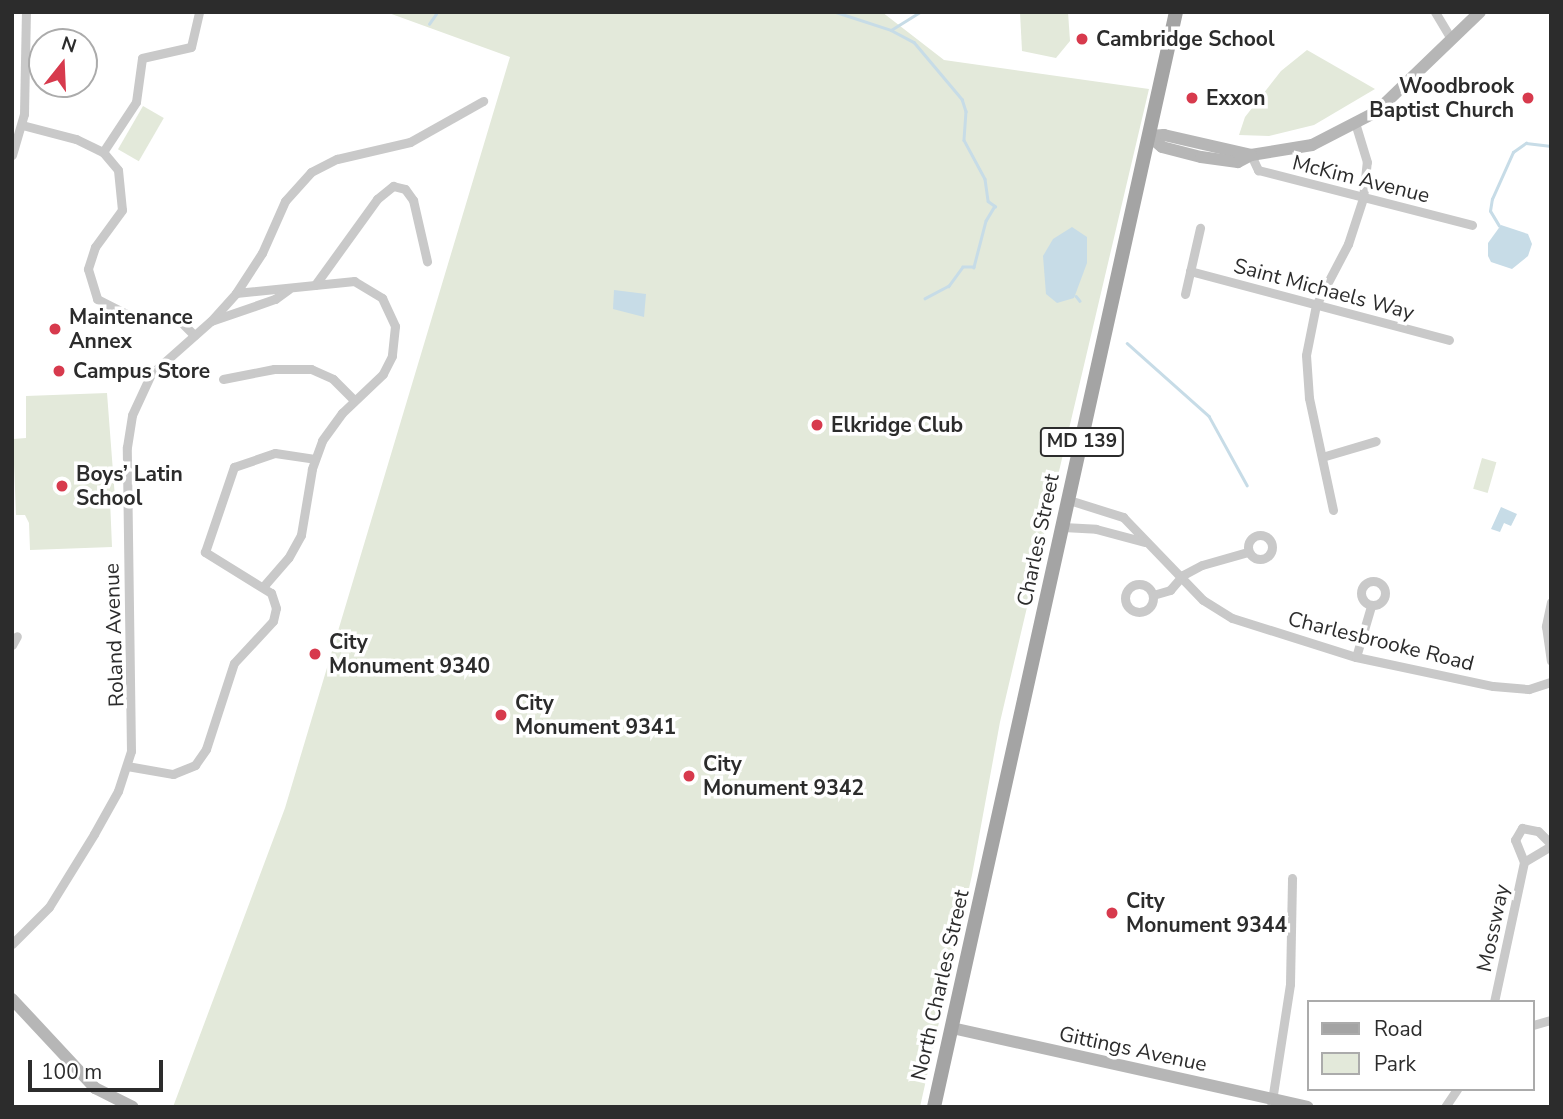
<!DOCTYPE html>
<html>
<head>
<meta charset="utf-8">
<style>
	body { margin:0 }
	#map { position:relative; width:1563px; height:1119px; overflow:hidden; background:#fff; font-family:"Nunito Sans",sans-serif }
	div>[style] { position:absolute }
	[style*='--x'] { left:calc(var(--x)*1px); top:calc(var(--y)*1px); width:calc(var(--w)*1px); rotate:calc(var(--a)*1deg) }
	.green>* { inset:0; background:#e3e9da; transform-origin:0 0 }
	.water>* { inset:0; background:#c7dce7 }
	.stream>* { height:2.5px; margin:-1.25px; padding:0 1.25px; transform-origin:1.25px; border-radius:1.25px; background:#c7dce7 }
	.street>* { height:9px; margin:-4.5px; padding:0 4.5px; transform-origin:4.5px; border-radius:4.5px; background:#c9c9c9 }
	.street>.ring { margin:-4.5px; padding:0; box-sizing:content-box; background:none; border:9px solid #c9c9c9; border-radius:50% }
	.secondary>* { height:12px; margin:-6px; padding:0 6px; transform-origin:6px; border-radius:6px; background:#b6b6b6 }
	.primary>* { height:14px; margin:-7px; padding:0 7px; transform-origin:7px; border-radius:7px; background:#a4a4a4 }
	.dots>* { width:19px; height:19px; translate:-50% -50%; box-sizing:border-box; border:4px solid #fff; border-radius:50% }
	span { translate:-50% -50%; white-space:nowrap; text-align:center; line-height:1.15; -webkit-text-stroke:7px #fff; paint-order:stroke }
	.shield-label span { padding:2px 5px; background:#fff; border:2px solid; border-radius:5px; -webkit-text-stroke-width:0 }
	.shield-label { font-size:19px; color:#2c2c2c; font-weight:700 }
	.poi-label { font-size:21px; color:#2c2c2c; font-weight:700 }
	.left { translate:0 -50%; text-align:left }
	.right { translate:-100% -50%; text-align:right }
	.street-label { font-size:21px; color:#2c2c2c }
	.frame { position:absolute; inset:0; border:14px solid #2c2c2c; pointer-events:none }
	.legend { position:absolute; left:1307px; top:1000px; width:228px; height:91px; box-sizing:border-box; background:#fff; border:2px solid #ababab; margin:0; padding:9px 12px; list-style:none; font-size:21px; color:#2c2c2c }
	.legend li { display:flex; align-items:center; gap:14px; height:35px }
	.legend b { width:35px; border:2px solid #ababab }
	.north { position:absolute; left:28px; top:28px; width:70px; height:70px; box-sizing:border-box; background:#fff; border:2px solid #ababab; border-radius:50%; rotate:18deg; font-size:19px; font-weight:700; line-height:28px; text-align:center; color:#2c2c2c }
	.north::after { content:''; display:block; margin:auto; width:24px; height:32px; background:#d73a4d; clip-path:polygon(50% 0,100% 100%,50% 72%,0 100%) }
	.scale { position:absolute; left:28px; top:1060px; width:135px; height:32px; box-sizing:border-box; border:4px solid #2c2c2c; border-top:0; padding-left:9px; font-size:21px; line-height:24px; white-space:nowrap; color:#2c2c2c; -webkit-text-stroke:5px #fff; paint-order:stroke }
</style>
</head>
<body>
<div id="map">
	<div class="green">
		<div style="clip-path:polygon(386px 12px,882px 12px,944px 60px,1149px 89px,1000px 722px,972px 875px,920px 1107px,173px 1107px,285px 808px,510px 57px)"></div>
		<div style="clip-path:polygon(1020px 12px,1068px 12px,1070px 41px,1056px 58px,1022px 51px)"></div>
		<div style="clip-path:polygon(1307px 50px,1375px 89px,1314px 125px,1269px 136px,1239px 135px,1245px 117px,1281px 71px)"></div>
		<div style="left:143px;top:106px;width:24px;height:50px;rotate:30deg"></div>
		<div style="clip-path:polygon(107px 393px,115px 498px,110px 499px,112px 547px,30px 550px,29px 523px,25px 515px,16px 515px,13px 439px,26px 438px,26px 396px)"></div>
		<div style="left:1482px;top:458px;width:15px;height:32px;rotate:16deg"></div>
	</div>
	<div class="water">
		<div style="clip-path:polygon(1501px 225px,1528px 234px,1532px 244px,1528px 256px,1512px 269px,1491px 262px,1488px 256px,1488px 243px)"></div>
		<div style="clip-path:polygon(1072px 227px,1087px 237px,1087px 263px,1074px 298px,1057px 303px,1046px 294px,1043px 256px,1053px 239px)"></div>
		<div style="clip-path:polygon(614px 290px,646px 294px,644px 317px,613px 309px)"></div>
		<div style="clip-path:polygon(1501px 507px,1517px 514px,1511px 526px,1504px 523px,1500px 532px,1491px 529px)"></div>
	</div>
	<div class="stream">
		<div style="--x:836;--y:12;--w:58;--a:18.1"></div>
		<div style="--x:891;--y:30;--w:26;--a:28"></div>
		<div style="--x:914;--y:42;--w:75;--a:49.9"></div>
		<div style="--x:962;--y:99;--w:13;--a:72"></div>
		<div style="--x:966;--y:111;--w:29;--a:94"></div>
		<div style="--x:964;--y:140;--w:44;--a:61.7"></div>
		<div style="--x:985;--y:179;--w:22;--a:82"></div>
		<div style="--x:988;--y:201;--w:9;--a:36"></div>
		<div style="--x:995;--y:206;--w:17;--a:121"></div>
		<div style="--x:986;--y:221;--w:48;--a:104.6"></div>
		<div style="--x:974;--y:267;--w:11;--a:180"></div>
		<div style="--x:963;--y:267;--w:24;--a:126"></div>
		<div style="--x:949;--y:286;--w:27;--a:152"></div>
		<div style="--x:429;--y:24;--w:12;--a:-55"></div>
		<div style="--x:891;--y:30;--w:34;--a:-32"></div>
		<div style="--x:1499;--y:226;--w:17;--a:-121"></div>
		<div style="--x:1490;--y:211;--w:12;--a:-81"></div>
		<div style="--x:1492;--y:199;--w:51;--a:-65.9"></div>
		<div style="--x:1513;--y:152;--w:16;--a:-35"></div>
		<div style="--x:1526;--y:143;--w:25;--a:7"></div>
		<div style="--x:1076;--y:296;--w:6;--a:51"></div>
		<div style="--x:1127;--y:343;--w:110;--a:41.7"></div>
		<div style="--x:1209;--y:416;--w:79;--a:61.2"></div>
	</div>
	<div class="street">
		<div style="--x:1435;--y:12;--w:29;--a:59"></div>
		<div style="--x:22;--y:125;--w:56;--a:14.5"></div>
		<div style="--x:76;--y:139;--w:30;--a:26"></div>
		<div style="--x:103;--y:152;--w:23;--a:50"></div>
		<div style="--x:118;--y:170;--w:40;--a:84.3"></div>
		<div style="--x:122;--y:210;--w:46;--a:126.1"></div>
		<div style="--x:95;--y:247;--w:23;--a:108"></div>
		<div style="--x:88;--y:269;--w:31;--a:73"></div>
		<div style="--x:97;--y:299;--w:36;--a:27"></div>
		<div style="--x:129;--y:315;--w:49;--a:4.7"></div>
		<div style="--x:178;--y:319;--w:23;--a:45"></div>
		<div style="--x:103;--y:152;--w:60;--a:-56.6"></div>
		<div style="--x:136;--y:102;--w:44;--a:-82.2"></div>
		<div style="--x:142;--y:58;--w:50;--a:-12.7"></div>
		<div style="--x:191;--y:47;--w:36;--a:-77"></div>
		<div style="--x:12;--y:155;--w:43;--a:-73.7"></div>
		<div style="--x:24;--y:114;--w:102;--a:-88.9"></div>
		<div style="--x:1251;--y:155;--w:17;--a:65"></div>
		<div style="--x:1258;--y:170;--w:221;--a:14.4"></div>
		<div style="--x:1190;--y:271;--w:268;--a:14.9"></div>
		<div style="--x:315;--y:285;--w:106;--a:-54.2"></div>
		<div style="--x:377;--y:199;--w:21;--a:-39"></div>
		<div style="--x:393;--y:186;--w:12;--a:14"></div>
		<div style="--x:405;--y:189;--w:14;--a:54"></div>
		<div style="--x:413;--y:200;--w:63;--a:77.1"></div>
		<div style="--x:236;--y:293;--w:119;--a:-5.8"></div>
		<div style="--x:354;--y:281;--w:33;--a:31"></div>
		<div style="--x:382;--y:298;--w:31;--a:65"></div>
		<div style="--x:395;--y:326;--w:30;--a:96"></div>
		<div style="--x:392;--y:356;--w:20;--a:117"></div>
		<div style="--x:383;--y:374;--w:57;--a:136.4"></div>
		<div style="--x:342;--y:413;--w:34;--a:126"></div>
		<div style="--x:322;--y:441;--w:30;--a:110"></div>
		<div style="--x:312;--y:469;--w:67;--a:99.5"></div>
		<div style="--x:301;--y:535;--w:26;--a:119"></div>
		<div style="--x:288;--y:558;--w:37;--a:131"></div>
		<div style="--x:1185;--y:294;--w:68;--a:-77.2"></div>
		<div style="--x:211;--y:321;--w:68;--a:-19"></div>
		<div style="--x:275;--y:299;--w:17;--a:-36"></div>
		<div style="--x:223;--y:379;--w:52;--a:-11.1"></div>
		<div style="--x:274;--y:369;--w:37;--a:0"></div>
		<div style="--x:311;--y:369;--w:24;--a:24"></div>
		<div style="--x:333;--y:379;--w:30;--a:45"></div>
		<div style="--x:1322;--y:457;--w:56;--a:-16.5"></div>
		<div style="--x:1069;--y:500;--w:57;--a:17.5"></div>
		<div style="--x:1123;--y:517;--w:115;--a:46.1"></div>
		<div style="--x:1203;--y:600;--w:34;--a:32"></div>
		<div style="--x:1232;--y:618;--w:130;--a:17.5"></div>
		<div style="--x:1356;--y:657;--w:140;--a:12"></div>
		<div style="--x:1493;--y:686;--w:36;--a:5"></div>
		<div style="--x:1529;--y:689;--w:23;--a:-18"></div>
		<div style="--x:1333;--y:510;--w:115;--a:-102.1"></div>
		<div style="--x:1309;--y:398;--w:43;--a:-94"></div>
		<div style="--x:1306;--y:355;--w:51;--a:-78.7"></div>
		<div style="--x:1316;--y:305;--w:69;--a:-62.3"></div>
		<div style="--x:1348;--y:244;--w:48;--a:-71.9"></div>
		<div style="--x:1363;--y:198;--w:36;--a:-84"></div>
		<div style="--x:1367;--y:162;--w:38;--a:-107"></div>
		<div style="--x:1063;--y:527;--w:33;--a:3"></div>
		<div style="--x:1096;--y:529;--w:51;--a:14.9"></div>
		<div class="ring" style="left:1248px;top:535px;width:15px;height:15px"></div>
		<div class="ring" style="left:1361px;top:581px;width:15px;height:15px"></div>
		<div class="ring" style="left:1125px;top:584px;width:19px;height:19px"></div>
		<div style="--x:1153;--y:595;--w:18;--a:-16"></div>
		<div style="--x:1170;--y:590;--w:20;--a:-49"></div>
		<div style="--x:1183;--y:575;--w:21;--a:-28"></div>
		<div style="--x:1202;--y:565;--w:48;--a:-15.8"></div>
		<div style="--x:1551;--y:602;--w:25;--a:102"></div>
		<div style="--x:1546;--y:626;--w:35;--a:82"></div>
		<div style="--x:12;--y:645;--w:10;--a:-61"></div>
		<div style="--x:1356;--y:657;--w:53;--a:-73.6"></div>
		<div style="--x:127;--y:766;--w:47;--a:9.9"></div>
		<div style="--x:173;--y:774;--w:24;--a:-22"></div>
		<div style="--x:195;--y:765;--w:19;--a:-55"></div>
		<div style="--x:206;--y:749;--w:90;--a:-72"></div>
		<div style="--x:234;--y:663;--w:57;--a:-47.1"></div>
		<div style="--x:273;--y:621;--w:13;--a:-77"></div>
		<div style="--x:276;--y:608;--w:16;--a:-108"></div>
		<div style="--x:271;--y:593;--w:78;--a:-148.2"></div>
		<div style="--x:205;--y:552;--w:90;--a:-71.2"></div>
		<div style="--x:234;--y:467;--w:43;--a:-18.9"></div>
		<div style="--x:275;--y:453;--w:40;--a:8.5"></div>
		<div style="--x:1524;--y:862;--w:24;--a:-112"></div>
		<div style="--x:1515;--y:840;--w:14;--a:-60"></div>
		<div style="--x:1522;--y:828;--w:16;--a:11"></div>
		<div style="--x:1538;--y:831;--w:18;--a:45"></div>
		<div style="--x:12;--y:944;--w:52;--a:-45"></div>
		<div style="--x:49;--y:907;--w:86;--a:-58.3"></div>
		<div style="--x:94;--y:834;--w:49;--a:-60.8"></div>
		<div style="--x:118;--y:791;--w:42;--a:-72"></div>
		<div style="--x:131;--y:751;--w:304;--a:-90.8"></div>
		<div style="--x:127;--y:447;--w:32;--a:-81"></div>
		<div style="--x:132;--y:415;--w:45;--a:-65.1"></div>
		<div style="--x:151;--y:374;--w:80;--a:-41.5"></div>
		<div style="--x:211;--y:321;--w:38;--a:-48"></div>
		<div style="--x:236;--y:293;--w:48;--a:-57"></div>
		<div style="--x:262;--y:253;--w:57;--a:-66.1"></div>
		<div style="--x:285;--y:201;--w:39;--a:-48"></div>
		<div style="--x:311;--y:172;--w:29;--a:-27"></div>
		<div style="--x:337;--y:159;--w:75;--a:-13.1"></div>
		<div style="--x:410;--y:142;--w:84;--a:-29.3"></div>
		<div style="--x:1494;--y:1002;--w:143;--a:-77.9"></div>
		<div style="--x:1524;--y:862;--w:31;--a:-31"></div>
		<div style="--x:1533;--y:1025;--w:19;--a:-16"></div>
		<div style="--x:1271;--y:1107;--w:124;--a:-81.2"></div>
		<div style="--x:1290;--y:984;--w:106;--a:-88.9"></div>
		<div style="--x:1445;--y:1107;--w:22;--a:-56"></div>
	</div>
	<div class="secondary">
		<div style="--x:1149;--y:136;--w:15;--a:-4"></div>
		<div style="--x:1164;--y:135;--w:89;--a:12.9"></div>
		<div style="--x:1251;--y:155;--w:62;--a:-9.3"></div>
		<div style="--x:1312;--y:145;--w:72;--a:-27.3"></div>
		<div style="--x:1376;--y:112;--w:144;--a:-43.9"></div>
		<div style="--x:1149;--y:136;--w:17;--a:40"></div>
		<div style="--x:1162;--y:147;--w:40;--a:14.4"></div>
		<div style="--x:1201;--y:157;--w:37;--a:8"></div>
		<div style="--x:1238;--y:162;--w:15;--a:-28"></div>
		<div style="--x:12;--y:999;--w:122;--a:47"></div>
		<div style="--x:95;--y:1088;--w:42;--a:26.6"></div>
		<div style="--x:952;--y:1028;--w:364;--a:12.5"></div>
	</div>
	<div class="primary">
		<div style="--x:934;--y:1107;--w:1121;--a:-77.54"></div>
	</div>
	<div class="dots">
		<div style="left:1082px;top:39px;background:#d73a4d"></div>
		<div style="left:1192px;top:98px;background:#d73a4d"></div>
		<div style="left:1528px;top:98px;background:#d73a4d"></div>
		<div style="left:55px;top:329px;background:#d73a4d"></div>
		<div style="left:59px;top:371px;background:#d73a4d"></div>
		<div style="left:817px;top:425px;background:#d73a4d"></div>
		<div style="left:62px;top:486px;background:#d73a4d"></div>
		<div style="left:315px;top:654px;background:#d73a4d"></div>
		<div style="left:501px;top:715px;background:#d73a4d"></div>
		<div style="left:689px;top:776px;background:#d73a4d"></div>
		<div style="left:1112px;top:913px;background:#d73a4d"></div>
	</div>
	<div class="shield-label">
		<span style="left:1082px;top:442px">MD 139</span>
	</div>
	<div class="poi-label">
		<span class="left" style="left:1096px;top:39px">Cambridge School</span>
		<span class="right" style="left:1514px;top:98px">Woodbrook<br>Baptist Church</span>
		<span class="left" style="left:1206px;top:98px">Exxon</span>
		<span class="left" style="left:69px;top:329px">Maintenance<br>Annex</span>
		<span class="left" style="left:73px;top:371px">Campus Store</span>
		<span class="left" style="left:831px;top:425px">Elkridge Club</span>
		<span class="left" style="left:76px;top:486px">Boys’ Latin<br>School</span>
		<span class="left" style="left:329px;top:654px">City<br>Monument 9340</span>
		<span class="left" style="left:515px;top:715px">City<br>Monument 9341</span>
		<span class="left" style="left:703px;top:776px">City<br>Monument 9342</span>
		<span class="left" style="left:1126px;top:913px">City<br>Monument 9344</span>
	</div>
	<div class="street-label">
		<span style="left:1361px;top:179px;rotate:14deg">McKim Avenue</span>
		<span style="left:1324px;top:289px;rotate:15deg">Saint Michaels Way</span>
		<span style="left:1038px;top:540px;rotate:-78deg">Charles Street</span>
		<span style="left:114px;top:635px;rotate:-92deg">Roland Avenue</span>
		<span style="left:1381px;top:641px;rotate:14deg">Charlesbrooke Road</span>
		<span style="left:1493px;top:928px;rotate:-78deg">Mossway</span>
		<span style="left:940px;top:985px;rotate:-77deg">North Charles Street</span>
		<span style="left:1133px;top:1049px;rotate:12deg">Gittings Avenue</span>
	</div>
	<div class="frame"></div>
	<ul class="legend">
	<li><b style="height:9px;background:#a4a4a4"></b>Road</li>
	<li><b style="height:19px;background:#e3e9da"></b>Park</li>
	</ul>
	<div class="north">N</div>
	<div class="scale">100 m</div>
</div>
</body>
</html>
